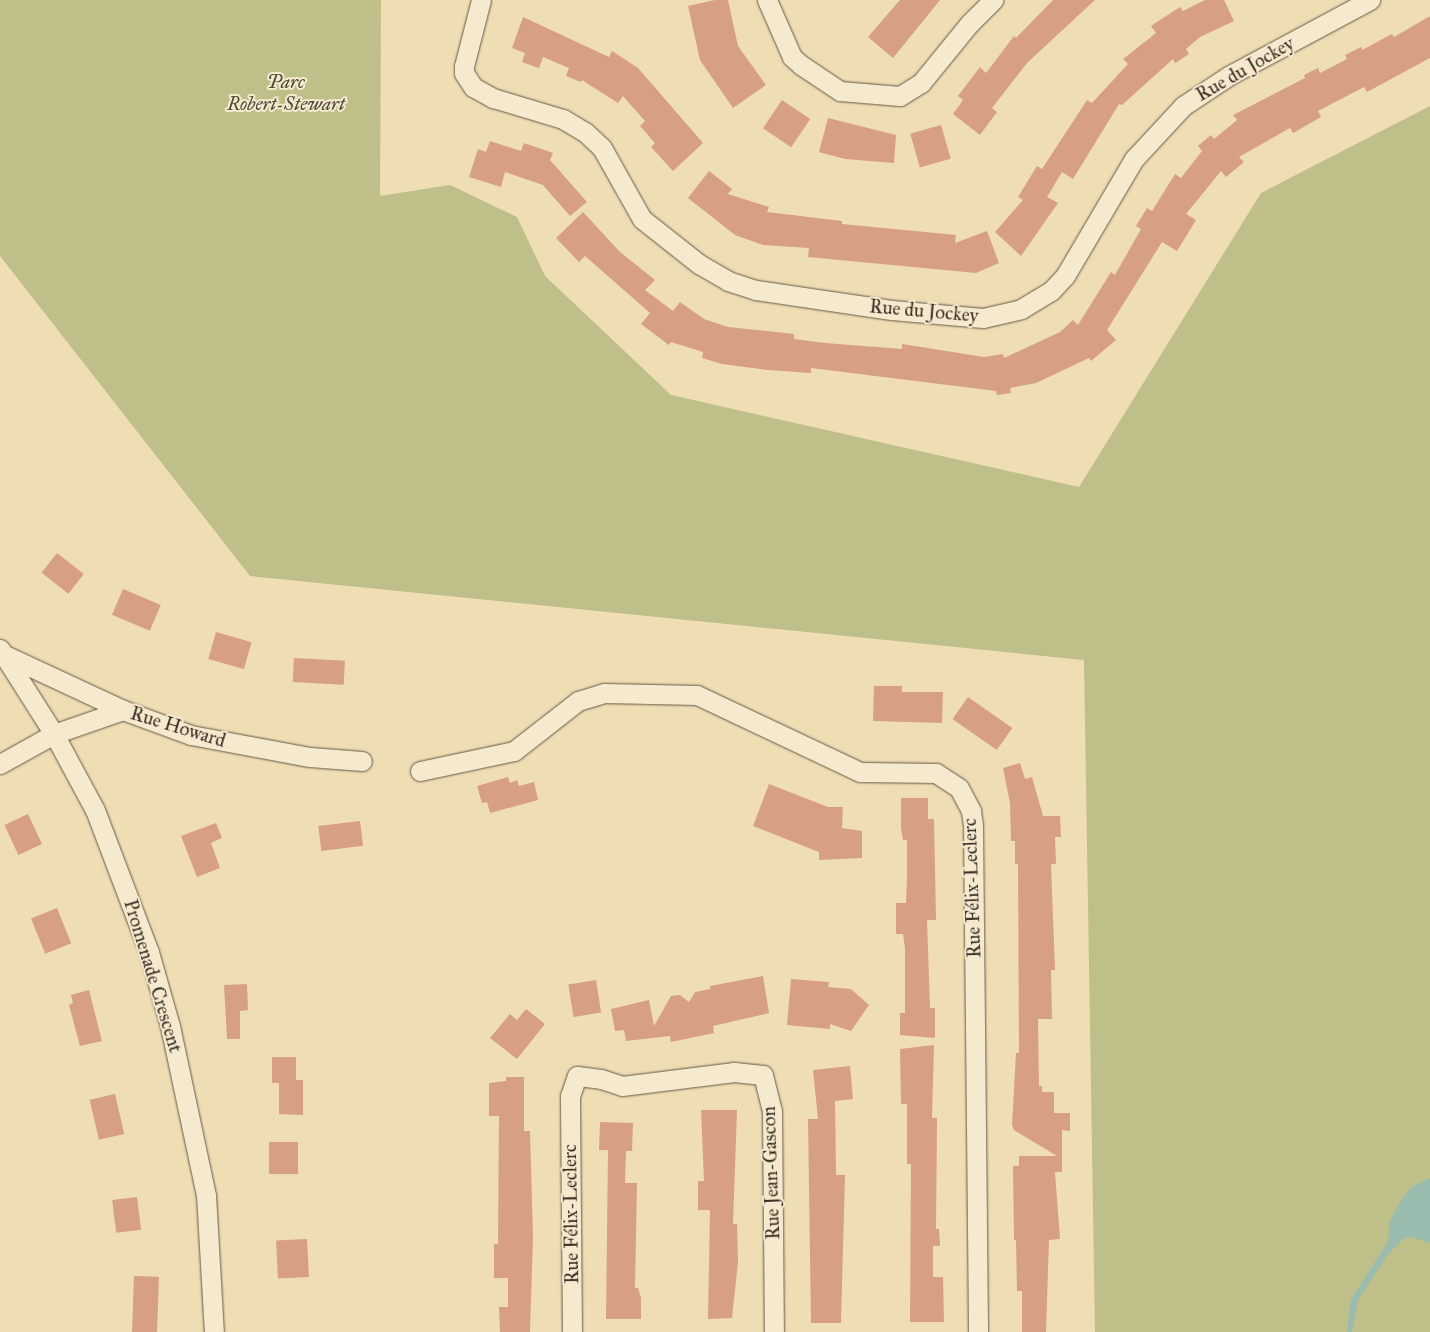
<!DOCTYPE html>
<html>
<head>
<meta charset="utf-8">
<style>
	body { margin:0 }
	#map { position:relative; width:1430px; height:1332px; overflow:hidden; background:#efddb4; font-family:"IM FELL Great Primer",serif }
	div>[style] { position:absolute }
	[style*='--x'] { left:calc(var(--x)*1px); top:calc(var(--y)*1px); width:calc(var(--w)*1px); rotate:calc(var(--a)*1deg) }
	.green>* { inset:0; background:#bebf89 }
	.water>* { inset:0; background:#9abcae }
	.building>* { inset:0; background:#d79f83; transform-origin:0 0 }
	.roads { filter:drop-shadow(0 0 1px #645947) drop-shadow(0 0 1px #645947) }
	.minor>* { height:19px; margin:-9.5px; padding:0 9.5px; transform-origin:9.5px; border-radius:9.5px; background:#f5e9ce }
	span { translate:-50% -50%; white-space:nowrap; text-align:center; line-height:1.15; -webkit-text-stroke:4px #f5e9ce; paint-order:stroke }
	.street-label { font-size:19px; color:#362d23 }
	.park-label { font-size:19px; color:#514a37; font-style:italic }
</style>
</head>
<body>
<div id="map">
	<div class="green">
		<div style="clip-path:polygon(0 0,381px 0,380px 196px,450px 185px,517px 217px,545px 276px,671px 395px,1079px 487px,1261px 193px,1430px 106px,1430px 1332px,1095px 1332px,1084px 660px,250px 576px,0 256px)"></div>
	</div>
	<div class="water">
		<div style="clip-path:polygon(1430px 1178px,1430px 1243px,1413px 1237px,1403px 1239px,1388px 1254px,1358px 1300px,1352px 1332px,1347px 1332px,1351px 1299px,1388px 1242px,1390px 1221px,1399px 1204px,1410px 1188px)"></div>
	</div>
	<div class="building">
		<div style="clip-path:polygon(715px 0,728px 0,738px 46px,766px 85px,733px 108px,700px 60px,688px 6px)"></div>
		<div style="clip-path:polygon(900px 0,940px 0,893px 58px,868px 37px)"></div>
		<div style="clip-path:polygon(1053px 0,1095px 0,1027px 63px,992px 108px,997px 112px,980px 135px,953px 114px,963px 100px,958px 96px,980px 67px,986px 73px,1014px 36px,1016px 38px)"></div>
		<div style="clip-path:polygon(1205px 0,1224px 0,1234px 21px,1200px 37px,1186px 49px,1189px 54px,1175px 63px,1173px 59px,1122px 105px,1119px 104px,1073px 179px,1062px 172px,1047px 197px,1058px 203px,1021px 256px,995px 232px,1023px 200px,1018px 197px,1037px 166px,1042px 169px,1087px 100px,1092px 103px,1128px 64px,1123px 59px,1156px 33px,1151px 26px,1180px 7px,1183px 11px)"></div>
		<div style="clip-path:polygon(1430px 16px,1430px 58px,1367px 92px,1364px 87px,1318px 111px,1321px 117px,1293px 133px,1290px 128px,1239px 157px,1244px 162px,1226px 177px,1221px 171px,1186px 214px,1196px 220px,1177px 251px,1162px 242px,1107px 330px,1116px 340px,1091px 361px,1089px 358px,1036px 383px,1010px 388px,1011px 393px,997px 395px,996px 391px,811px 368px,811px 373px,768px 370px,722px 364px,702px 358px,703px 352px,671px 342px,669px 345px,641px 324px,650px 313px,585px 256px,579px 262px,556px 238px,583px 212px,620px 252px,655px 280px,645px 290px,673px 311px,680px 302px,704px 319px,728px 327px,794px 334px,794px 339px,825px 343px,902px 349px,902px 344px,984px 357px,1003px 354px,1004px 358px,1060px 332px,1073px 320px,1078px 325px,1111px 272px,1115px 275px,1141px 229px,1136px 226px,1147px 208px,1152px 211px,1175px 174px,1181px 178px,1202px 151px,1198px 146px,1211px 135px,1214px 139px,1237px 120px,1233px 115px,1305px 78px,1304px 75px,1318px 68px,1320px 73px,1347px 59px,1345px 55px,1361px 47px,1362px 50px,1392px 34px,1394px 37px)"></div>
		<div style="clip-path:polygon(523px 17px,609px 57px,612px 51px,638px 68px,703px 143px,673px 171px,651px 147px,655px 143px,640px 126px,645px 121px,623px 96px,618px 103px,582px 80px,581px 82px,566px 76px,569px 68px,543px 57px,539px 68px,522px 62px,525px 53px,512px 48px)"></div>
		<div style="left:782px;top:100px;width:34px;height:34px;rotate:34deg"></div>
		<div style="clip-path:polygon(828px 118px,896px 135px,894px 163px,845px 159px,819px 152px)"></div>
		<div style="left:941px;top:125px;width:35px;height:32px;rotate:74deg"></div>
		<div style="clip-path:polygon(490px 141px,521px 151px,524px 143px,553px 153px,550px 160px,587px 202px,570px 216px,543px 185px,505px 172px,501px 187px,469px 177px,478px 149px,486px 152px)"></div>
		<div style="clip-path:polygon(709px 171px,732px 189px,728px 194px,769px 207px,767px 212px,842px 221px,842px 224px,956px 235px,955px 243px,987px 231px,999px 263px,976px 273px,808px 257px,809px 248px,763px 245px,735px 235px,688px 198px)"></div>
		<div style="left:57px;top:553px;width:34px;height:25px;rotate:38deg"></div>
		<div style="left:123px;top:589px;width:41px;height:28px;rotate:23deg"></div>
		<div style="left:216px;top:632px;width:37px;height:28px;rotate:16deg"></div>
		<div style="left:294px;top:658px;width:51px;height:24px;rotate:3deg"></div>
		<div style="clip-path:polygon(874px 686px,902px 686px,902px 692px,943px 692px,942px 723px,873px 721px)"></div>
		<div style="left:968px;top:697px;width:54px;height:27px;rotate:35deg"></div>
		<div style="clip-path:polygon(1020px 763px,1025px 779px,1032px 777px,1043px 816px,1060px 816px,1061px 837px,1055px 837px,1056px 864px,1051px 864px,1055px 970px,1051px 970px,1052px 1019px,1038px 1019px,1039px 1086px,1042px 1086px,1042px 1092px,1054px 1092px,1054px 1113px,1070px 1113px,1070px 1131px,1062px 1130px,1062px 1172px,1055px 1172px,1060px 1239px,1049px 1240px,1046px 1332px,1022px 1332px,1022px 1291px,1017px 1291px,1016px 1240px,1014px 1240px,1013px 1166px,1019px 1166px,1019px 1156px,1057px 1156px,1014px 1130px,1012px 1125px,1016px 1053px,1019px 1053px,1018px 864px,1015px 864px,1015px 841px,1011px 841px,1010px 803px,1003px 768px)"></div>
		<div style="clip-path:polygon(508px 777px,510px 783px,517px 780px,519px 786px,534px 782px,538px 800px,490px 813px,487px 802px,482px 803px,477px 786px)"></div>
		<div style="clip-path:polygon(769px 784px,828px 807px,843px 807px,842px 828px,862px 831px,862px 858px,819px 860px,819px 852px,753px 826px)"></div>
		<div style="clip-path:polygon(901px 798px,928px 798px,928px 819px,934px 819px,936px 920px,927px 920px,930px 1008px,935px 1008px,935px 1038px,900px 1035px,900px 1013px,905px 1013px,905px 948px,903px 934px,896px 934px,896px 903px,906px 903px,907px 880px,907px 840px,903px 840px,901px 828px)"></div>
		<div style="left:28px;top:814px;width:33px;height:26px;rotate:65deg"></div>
		<div style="left:360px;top:821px;width:25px;height:42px;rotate:83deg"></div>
		<div style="clip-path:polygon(216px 823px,222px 838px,211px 843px,220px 868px,197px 877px,181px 836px)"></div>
		<div style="left:57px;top:908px;width:38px;height:28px;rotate:68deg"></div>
		<div style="clip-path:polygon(763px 976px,769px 1013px,713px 1026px,714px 1033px,671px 1042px,670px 1036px,626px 1041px,624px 1030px,615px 1031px,611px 1009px,649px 1000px,654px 1026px,671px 996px,680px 995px,689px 1002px,695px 992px,710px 989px,710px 986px)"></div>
		<div style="clip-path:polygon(791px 979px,829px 982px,828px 987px,851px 989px,869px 1005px,851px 1031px,830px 1024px,830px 1029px,787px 1025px)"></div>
		<div style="left:596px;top:980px;width:33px;height:28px;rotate:81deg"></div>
		<div style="clip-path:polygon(247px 984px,248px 1010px,240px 1011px,240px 1039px,227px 1039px,224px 985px)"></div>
		<div style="clip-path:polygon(89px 990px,102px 1041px,80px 1046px,69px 1005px,73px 1003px,71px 995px)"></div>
		<div style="clip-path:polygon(526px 1009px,545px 1024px,517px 1059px,490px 1038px,510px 1014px,517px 1020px)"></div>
		<div style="clip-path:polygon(934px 1045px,932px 1118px,937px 1118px,936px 1229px,939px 1229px,940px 1246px,933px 1246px,933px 1277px,943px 1277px,944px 1322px,910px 1322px,911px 1164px,907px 1164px,907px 1104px,901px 1104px,900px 1049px)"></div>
		<div style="clip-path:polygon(272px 1057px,296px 1057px,296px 1080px,303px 1080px,303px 1115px,279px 1114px,279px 1083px,272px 1083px)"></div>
		<div style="clip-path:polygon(850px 1066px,853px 1099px,835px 1101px,836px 1175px,845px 1175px,841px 1323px,811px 1323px,808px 1119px,818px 1119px,813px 1070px)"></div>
		<div style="clip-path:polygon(506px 1077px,524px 1077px,524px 1131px,530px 1131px,533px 1237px,530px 1332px,500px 1332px,499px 1307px,508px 1307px,508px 1278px,494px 1278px,494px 1244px,498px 1244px,499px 1116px,489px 1116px,489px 1083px,506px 1081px)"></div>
		<div style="left:115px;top:1094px;width:41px;height:26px;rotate:77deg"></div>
		<div style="clip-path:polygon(701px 1110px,737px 1110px,733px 1224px,737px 1224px,738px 1262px,732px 1318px,708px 1319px,710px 1210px,698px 1210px,698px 1181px,704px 1181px)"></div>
		<div style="clip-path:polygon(600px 1122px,633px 1123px,632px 1151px,626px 1151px,625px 1183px,637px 1183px,635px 1288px,638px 1288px,641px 1298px,641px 1319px,606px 1319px,608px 1150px,599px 1150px)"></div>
		<div style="left:298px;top:1142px;width:32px;height:29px;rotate:90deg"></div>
		<div style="left:137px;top:1197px;width:33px;height:25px;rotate:83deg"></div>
		<div style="left:307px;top:1239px;width:38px;height:31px;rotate:87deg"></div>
		<div style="left:134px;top:1276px;width:25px;height:56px;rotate:2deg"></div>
	</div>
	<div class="roads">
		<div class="minor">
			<div style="--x:481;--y:0;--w:68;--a:104.4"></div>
			<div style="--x:464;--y:66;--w:7;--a:90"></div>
			<div style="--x:464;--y:73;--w:17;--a:57"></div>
			<div style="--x:473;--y:87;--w:23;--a:29"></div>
			<div style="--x:493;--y:98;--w:73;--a:16.7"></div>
			<div style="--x:563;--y:119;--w:26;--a:31"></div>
			<div style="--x:585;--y:132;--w:23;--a:43"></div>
			<div style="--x:602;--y:148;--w:81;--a:60.6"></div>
			<div style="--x:642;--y:219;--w:73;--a:38.3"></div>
			<div style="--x:699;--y:264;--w:34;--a:30"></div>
			<div style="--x:728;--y:281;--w:29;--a:18"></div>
			<div style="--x:756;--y:290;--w:137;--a:8.4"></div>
			<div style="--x:892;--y:310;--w:91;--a:5"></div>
			<div style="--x:983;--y:318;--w:39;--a:-13"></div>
			<div style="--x:1021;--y:309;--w:35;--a:-31"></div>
			<div style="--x:1051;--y:291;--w:21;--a:-47"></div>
			<div style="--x:1065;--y:276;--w:136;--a:-59.5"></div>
			<div style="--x:1134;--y:159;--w:72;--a:-47.2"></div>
			<div style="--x:1183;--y:106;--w:56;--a:-33.4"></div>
			<div style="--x:1230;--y:75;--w:159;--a:-28.2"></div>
			<div style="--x:767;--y:0;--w:62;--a:66.3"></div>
			<div style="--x:792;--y:57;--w:12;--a:42"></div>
			<div style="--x:801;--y:65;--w:47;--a:33.7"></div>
			<div style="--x:840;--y:91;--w:60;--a:4.8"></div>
			<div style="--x:900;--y:96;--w:25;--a:-32"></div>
			<div style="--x:921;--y:83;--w:77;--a:-50.8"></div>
			<div style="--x:970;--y:23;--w:33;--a:-45"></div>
			<div style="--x:0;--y:649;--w:101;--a:57.6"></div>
			<div style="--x:54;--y:734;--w:86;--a:61.7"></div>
			<div style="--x:95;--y:810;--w:152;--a:69.2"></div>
			<div style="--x:149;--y:952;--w:77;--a:74.2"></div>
			<div style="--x:170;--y:1026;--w:173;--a:78"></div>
			<div style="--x:206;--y:1195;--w:137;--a:86.7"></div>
			<div style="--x:5;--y:655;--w:130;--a:25"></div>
			<div style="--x:123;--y:710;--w:72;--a:20.2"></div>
			<div style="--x:191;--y:735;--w:121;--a:10.5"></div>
			<div style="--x:310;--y:757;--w:52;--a:4.4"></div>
			<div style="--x:0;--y:764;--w:62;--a:-29.1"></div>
			<div style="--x:54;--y:734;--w:73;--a:-19.2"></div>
			<div style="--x:420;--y:771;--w:96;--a:-12"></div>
			<div style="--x:514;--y:751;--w:81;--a:-38"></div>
			<div style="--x:578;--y:701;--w:27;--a:-17"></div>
			<div style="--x:604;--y:693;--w:93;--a:1.2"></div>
			<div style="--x:697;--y:695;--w:180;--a:25.3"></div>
			<div style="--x:860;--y:772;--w:76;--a:0.8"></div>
			<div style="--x:936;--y:773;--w:27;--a:33"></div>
			<div style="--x:959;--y:788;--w:26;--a:62"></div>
			<div style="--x:971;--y:811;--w:15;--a:82"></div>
			<div style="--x:973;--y:826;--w:506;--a:89.43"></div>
			<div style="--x:572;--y:1332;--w:236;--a:-90.5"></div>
			<div style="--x:570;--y:1096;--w:21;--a:-71"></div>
			<div style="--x:577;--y:1076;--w:24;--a:7"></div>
			<div style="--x:601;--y:1079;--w:22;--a:18"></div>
			<div style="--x:622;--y:1086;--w:113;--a:-7.1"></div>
			<div style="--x:734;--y:1072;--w:29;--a:6"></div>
			<div style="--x:763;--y:1075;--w:37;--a:76"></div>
			<div style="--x:772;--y:1111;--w:221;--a:89.5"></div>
		</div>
	</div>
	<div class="street-label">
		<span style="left:1245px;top:69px;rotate:-30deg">Rue du Jockey</span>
		<span style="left:924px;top:311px;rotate:5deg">Rue du Jockey</span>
		<span style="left:178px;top:727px;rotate:17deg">Rue Howard</span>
		<span style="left:972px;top:888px;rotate:-92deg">Rue Félix-Leclerc</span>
		<span style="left:153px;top:976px;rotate:73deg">Promenade Crescent</span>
		<span style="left:771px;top:1173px;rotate:-92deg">Rue Jean-Gascon</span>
		<span style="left:571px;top:1214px;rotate:-91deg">Rue Félix-Leclerc</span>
	</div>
	<div class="park-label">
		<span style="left:286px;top:93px">Parc<br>Robert-Stewart</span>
	</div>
</div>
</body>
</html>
